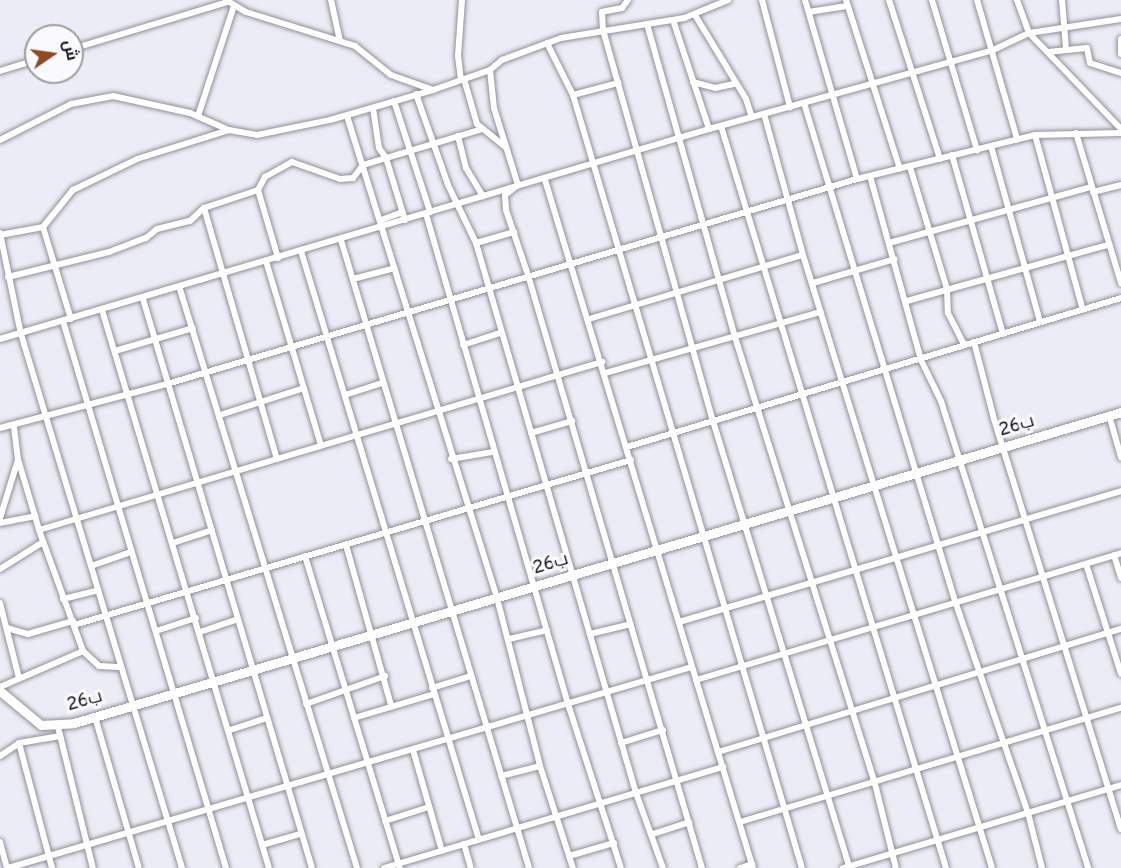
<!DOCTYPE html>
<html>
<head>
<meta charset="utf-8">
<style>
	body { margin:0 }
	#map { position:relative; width:1121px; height:868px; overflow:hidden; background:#ececf7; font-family:Overpass,Cairo,sans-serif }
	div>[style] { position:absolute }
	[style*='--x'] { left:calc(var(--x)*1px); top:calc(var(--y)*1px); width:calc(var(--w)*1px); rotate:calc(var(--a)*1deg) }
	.roads { filter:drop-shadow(0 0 2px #90909a) drop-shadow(0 0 2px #90909a) }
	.minor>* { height:6px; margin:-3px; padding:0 3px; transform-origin:3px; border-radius:3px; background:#fff }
	.highway>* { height:9px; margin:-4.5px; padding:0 4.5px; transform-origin:4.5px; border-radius:4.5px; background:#fff }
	span { translate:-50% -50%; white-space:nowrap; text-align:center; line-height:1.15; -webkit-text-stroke:6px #fafafe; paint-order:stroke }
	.street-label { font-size:18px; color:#0f0f13 }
	.north { position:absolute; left:24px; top:24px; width:60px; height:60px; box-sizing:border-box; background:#fafafe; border:2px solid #9c9ca0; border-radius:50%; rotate:77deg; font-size:16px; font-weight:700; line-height:24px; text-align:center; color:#0f0f13 }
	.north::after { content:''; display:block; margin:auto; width:21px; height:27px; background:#904c20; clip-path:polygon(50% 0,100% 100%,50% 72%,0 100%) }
</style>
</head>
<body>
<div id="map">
	<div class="roads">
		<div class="minor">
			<div style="--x:226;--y:0;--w:23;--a:31"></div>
			<div style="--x:246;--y:12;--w:114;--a:17.3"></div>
			<div style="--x:355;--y:46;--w:46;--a:38.9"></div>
			<div style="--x:391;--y:75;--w:45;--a:19.7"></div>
			<div style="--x:433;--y:90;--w:60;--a:-19.3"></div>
			<div style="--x:490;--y:70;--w:16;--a:-40"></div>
			<div style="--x:502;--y:60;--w:63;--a:-20.4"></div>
			<div style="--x:561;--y:38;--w:125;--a:-9.2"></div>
			<div style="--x:684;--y:18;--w:48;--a:-22.2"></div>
			<div style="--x:331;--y:0;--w:42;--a:77.6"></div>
			<div style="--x:628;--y:0;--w:10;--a:127"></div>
			<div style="--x:622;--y:8;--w:20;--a:169"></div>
			<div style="--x:602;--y:12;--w:18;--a:87"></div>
			<div style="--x:603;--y:30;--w:406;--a:74.3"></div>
			<div style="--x:713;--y:421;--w:468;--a:73"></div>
			<div style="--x:762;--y:0;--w:111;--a:75.3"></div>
			<div style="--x:805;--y:0;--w:186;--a:73.8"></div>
			<div style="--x:846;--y:0;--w:177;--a:72.3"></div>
			<div style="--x:889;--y:0;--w:167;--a:72.2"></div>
			<div style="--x:932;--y:0;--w:157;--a:73.3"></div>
			<div style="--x:977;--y:0;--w:145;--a:73.9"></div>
			<div style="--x:1017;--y:0;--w:35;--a:70"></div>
			<div style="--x:1029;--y:33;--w:133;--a:46.2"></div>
			<div style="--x:1062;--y:0;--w:49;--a:85.3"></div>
			<div style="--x:809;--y:12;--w:38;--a:-9"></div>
			<div style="--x:695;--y:15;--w:98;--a:58.7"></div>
			<div style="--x:746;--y:99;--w:19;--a:72"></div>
			<div style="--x:673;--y:20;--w:115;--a:71.7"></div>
			<div style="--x:647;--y:24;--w:325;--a:74.3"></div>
			<div style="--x:735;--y:337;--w:464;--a:72.6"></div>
			<div style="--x:874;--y:780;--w:91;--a:76"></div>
			<div style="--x:1121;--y:39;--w:15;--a:90"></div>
			<div style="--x:547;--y:43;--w:58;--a:63.4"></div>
			<div style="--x:573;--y:95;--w:806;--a:73.5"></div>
			<div style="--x:72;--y:49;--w:163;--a:-16.8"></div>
			<div style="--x:1048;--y:52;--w:39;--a:-6"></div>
			<div style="--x:1087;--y:48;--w:15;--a:79"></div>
			<div style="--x:1090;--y:63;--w:33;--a:18"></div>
			<div style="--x:490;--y:70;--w:38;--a:84"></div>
			<div style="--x:494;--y:108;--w:81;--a:72.7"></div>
			<div style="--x:518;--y:185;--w:16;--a:142"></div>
			<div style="--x:505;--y:195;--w:15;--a:86"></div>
			<div style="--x:506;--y:210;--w:69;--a:71.3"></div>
			<div style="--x:528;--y:275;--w:618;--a:73.65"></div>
			<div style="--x:0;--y:71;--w:38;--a:-17"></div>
			<div style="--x:464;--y:79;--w:47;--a:73.9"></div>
			<div style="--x:477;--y:124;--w:38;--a:39"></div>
			<div style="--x:461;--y:80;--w:24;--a:-97"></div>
			<div style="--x:458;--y:56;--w:56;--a:-85.9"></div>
			<div style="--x:693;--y:82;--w:23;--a:15"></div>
			<div style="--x:715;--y:88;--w:19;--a:-12"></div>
			<div style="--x:416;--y:94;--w:96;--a:70.6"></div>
			<div style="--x:448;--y:185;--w:64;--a:64.2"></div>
			<div style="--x:476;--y:243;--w:573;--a:73.78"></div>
			<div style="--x:636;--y:793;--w:80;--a:70.2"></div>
			<div style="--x:573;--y:95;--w:47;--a:-14.9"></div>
			<div style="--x:394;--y:101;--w:117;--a:72"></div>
			<div style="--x:804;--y:103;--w:520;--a:73.13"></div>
			<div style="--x:955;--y:601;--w:224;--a:71"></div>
			<div style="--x:1028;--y:813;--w:57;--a:75.7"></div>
			<div style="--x:373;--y:108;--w:40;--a:81.5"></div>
			<div style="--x:379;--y:148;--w:12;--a:55"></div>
			<div style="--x:764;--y:114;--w:146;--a:74.5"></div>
			<div style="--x:803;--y:255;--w:641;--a:72.86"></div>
			<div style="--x:198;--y:116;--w:116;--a:-71.9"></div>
			<div style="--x:347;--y:116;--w:505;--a:72.71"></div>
			<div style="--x:497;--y:598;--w:173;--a:75.6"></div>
			<div style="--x:540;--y:766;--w:107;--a:72.1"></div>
			<div style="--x:721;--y:126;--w:775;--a:73.13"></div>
			<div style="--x:1076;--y:133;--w:157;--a:73.3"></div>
			<div style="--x:1035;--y:135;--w:181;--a:74.7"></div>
			<div style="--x:458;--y:136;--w:33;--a:76"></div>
			<div style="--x:466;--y:168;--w:33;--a:59"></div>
			<div style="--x:0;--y:140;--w:80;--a:-26.9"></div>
			<div style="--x:71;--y:104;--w:43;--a:-10.8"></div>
			<div style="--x:113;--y:96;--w:79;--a:12.4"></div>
			<div style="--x:190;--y:113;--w:43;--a:23.6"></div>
			<div style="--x:229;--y:130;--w:28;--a:10"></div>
			<div style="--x:257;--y:135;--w:75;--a:-11.6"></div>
			<div style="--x:330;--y:120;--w:107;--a:-16.2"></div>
			<div style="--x:991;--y:146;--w:183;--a:74.4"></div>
			<div style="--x:952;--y:155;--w:186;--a:74.1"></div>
			<div style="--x:386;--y:158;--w:65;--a:73"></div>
			<div style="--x:910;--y:167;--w:127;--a:73.1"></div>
			<div style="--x:947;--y:289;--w:24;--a:88"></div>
			<div style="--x:948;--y:313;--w:36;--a:63"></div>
			<div style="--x:870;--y:176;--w:191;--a:74.5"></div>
			<div style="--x:921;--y:360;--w:46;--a:64"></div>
			<div style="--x:941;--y:401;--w:490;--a:72.5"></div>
			<div style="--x:545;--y:180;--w:719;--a:73.18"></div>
			<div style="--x:258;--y:190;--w:71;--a:73.6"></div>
			<div style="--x:1093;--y:192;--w:29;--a:-14"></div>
			<div style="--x:204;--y:208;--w:261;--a:73.8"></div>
			<div style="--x:426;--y:214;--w:510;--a:73.84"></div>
			<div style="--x:568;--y:704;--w:172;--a:72.1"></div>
			<div style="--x:381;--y:220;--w:23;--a:-20"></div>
			<div style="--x:43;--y:227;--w:96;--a:73.1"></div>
			<div style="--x:0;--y:233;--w:103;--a:78.3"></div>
			<div style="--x:21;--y:334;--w:558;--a:73.22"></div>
			<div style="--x:0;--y:235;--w:44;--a:-10.5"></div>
			<div style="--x:43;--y:227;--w:48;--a:-51"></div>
			<div style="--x:73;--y:190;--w:71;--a:-25.8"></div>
			<div style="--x:137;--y:159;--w:96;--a:-17.5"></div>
			<div style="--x:341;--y:240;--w:656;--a:73.33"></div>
			<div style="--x:476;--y:243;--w:40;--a:-16"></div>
			<div style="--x:889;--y:243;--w:210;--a:-15.5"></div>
			<div style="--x:301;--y:251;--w:615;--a:73.18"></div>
			<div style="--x:266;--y:261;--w:192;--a:73.4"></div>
			<div style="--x:8;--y:277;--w:104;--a:-13.9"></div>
			<div style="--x:109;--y:252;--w:40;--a:-21"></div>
			<div style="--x:146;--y:238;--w:14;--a:-39"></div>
			<div style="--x:157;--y:229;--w:34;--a:-14"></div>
			<div style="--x:190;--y:221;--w:19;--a:-43"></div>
			<div style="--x:204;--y:208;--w:57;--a:-18.4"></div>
			<div style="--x:258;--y:190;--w:15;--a:-62"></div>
			<div style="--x:265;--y:177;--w:31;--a:-29"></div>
			<div style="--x:292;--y:162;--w:51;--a:19.5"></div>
			<div style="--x:340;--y:179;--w:13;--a:-4"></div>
			<div style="--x:353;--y:178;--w:16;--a:-52"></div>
			<div style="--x:363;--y:165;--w:124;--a:-16.8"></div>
			<div style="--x:353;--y:279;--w:43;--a:-14.7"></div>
			<div style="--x:813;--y:283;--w:85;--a:-16.3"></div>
			<div style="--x:179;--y:286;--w:609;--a:72.99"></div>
			<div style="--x:143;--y:299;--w:594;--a:73.46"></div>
			<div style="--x:907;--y:301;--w:209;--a:-15.6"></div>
			<div style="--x:102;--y:310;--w:582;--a:73.34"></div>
			<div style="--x:589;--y:319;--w:223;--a:-16.7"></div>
			<div style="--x:63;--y:321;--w:571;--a:73.41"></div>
			<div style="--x:0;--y:339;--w:739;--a:-16.5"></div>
			<div style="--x:709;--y:129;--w:293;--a:-15.5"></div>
			<div style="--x:991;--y:51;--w:42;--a:-25.3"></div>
			<div style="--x:1029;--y:33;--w:93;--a:-8.7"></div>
			<div style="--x:974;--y:342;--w:80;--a:75.4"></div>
			<div style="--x:994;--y:419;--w:429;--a:72.8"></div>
			<div style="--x:463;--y:345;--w:40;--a:-18"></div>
			<div style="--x:115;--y:351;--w:81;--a:-16.4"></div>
			<div style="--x:605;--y:373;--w:224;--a:-15.8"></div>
			<div style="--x:345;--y:395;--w:40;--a:-18"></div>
			<div style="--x:220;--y:415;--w:88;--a:-17.8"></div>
			<div style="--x:1109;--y:415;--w:44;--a:74.1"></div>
			<div style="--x:14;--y:427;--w:32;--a:83"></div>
			<div style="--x:18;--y:459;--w:74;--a:73.5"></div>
			<div style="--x:39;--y:530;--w:129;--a:70"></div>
			<div style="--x:83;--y:651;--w:22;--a:43"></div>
			<div style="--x:99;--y:666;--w:19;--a:3"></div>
			<div style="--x:0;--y:428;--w:173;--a:-14.8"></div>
			<div style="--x:167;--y:384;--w:720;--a:-16.55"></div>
			<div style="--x:857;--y:179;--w:183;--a:-13.9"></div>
			<div style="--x:1035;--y:135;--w:86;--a:-1.3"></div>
			<div style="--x:531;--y:433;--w:43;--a:-16.3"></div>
			<div style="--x:627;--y:447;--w:516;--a:-16.78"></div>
			<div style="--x:451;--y:459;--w:43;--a:-9.5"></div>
			<div style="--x:0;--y:518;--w:61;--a:-72.8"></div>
			<div style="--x:0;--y:523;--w:36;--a:-11"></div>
			<div style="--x:39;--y:530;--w:588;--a:-16.62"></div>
			<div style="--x:173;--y:543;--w:41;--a:-18.4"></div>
			<div style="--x:346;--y:545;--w:166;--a:74.3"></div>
			<div style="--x:1114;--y:555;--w:24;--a:73"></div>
			<div style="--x:305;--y:556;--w:326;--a:73.1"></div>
			<div style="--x:1086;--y:564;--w:115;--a:72.3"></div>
			<div style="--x:91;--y:566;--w:42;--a:-19.3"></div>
			<div style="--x:0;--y:569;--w:51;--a:-32.1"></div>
			<div style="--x:63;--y:599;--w:36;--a:-14"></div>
			<div style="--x:0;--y:603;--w:77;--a:75.8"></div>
			<div style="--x:679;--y:622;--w:461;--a:-16.5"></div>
			<div style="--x:74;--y:625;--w:581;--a:-16.5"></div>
			<div style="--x:7;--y:628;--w:22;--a:16"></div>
			<div style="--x:28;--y:634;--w:47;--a:-16.1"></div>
			<div style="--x:156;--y:631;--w:42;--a:-18"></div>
			<div style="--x:200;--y:632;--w:40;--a:-18.9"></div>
			<div style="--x:590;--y:634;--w:42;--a:-13.7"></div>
			<div style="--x:509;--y:639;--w:39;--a:-13"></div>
			<div style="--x:696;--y:680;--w:444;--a:-16.6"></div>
			<div style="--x:0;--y:687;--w:90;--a:-23.4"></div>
			<div style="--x:432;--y:688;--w:41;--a:-17.1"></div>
			<div style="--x:306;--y:704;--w:84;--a:-19.5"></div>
			<div style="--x:95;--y:717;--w:157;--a:73.8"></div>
			<div style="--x:354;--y:718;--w:84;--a:-16.7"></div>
			<div style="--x:58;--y:727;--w:145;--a:76.1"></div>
			<div style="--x:230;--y:730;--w:39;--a:-18"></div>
			<div style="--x:19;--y:743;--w:129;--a:75.2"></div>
			<div style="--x:621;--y:743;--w:44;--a:-17.2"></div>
			<div style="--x:413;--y:750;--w:105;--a:74"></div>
			<div style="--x:718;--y:752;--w:421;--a:-17"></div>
			<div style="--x:0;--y:756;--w:23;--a:-34"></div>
			<div style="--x:19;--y:743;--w:42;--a:-9.7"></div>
			<div style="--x:501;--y:776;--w:40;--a:-14.4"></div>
			<div style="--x:385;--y:821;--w:46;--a:-17.7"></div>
			<div style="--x:740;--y:822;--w:398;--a:-16.7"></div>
			<div style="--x:653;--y:834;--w:38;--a:-18"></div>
			<div style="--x:0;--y:842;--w:27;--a:75"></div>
			<div style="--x:464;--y:844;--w:25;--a:74"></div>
			<div style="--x:262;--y:845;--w:40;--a:-16"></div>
			<div style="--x:569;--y:856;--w:47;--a:-16.1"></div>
			<div style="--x:8;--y:868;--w:713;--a:-16.38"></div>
			<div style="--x:384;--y:868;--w:354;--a:-16.6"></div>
			<div style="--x:740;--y:868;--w:13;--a:-18"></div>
			<div style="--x:843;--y:868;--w:290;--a:-16.6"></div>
		</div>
		<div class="highway">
			<div style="--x:0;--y:691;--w:53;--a:39.7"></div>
			<div style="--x:41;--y:725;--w:33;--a:-3"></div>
			<div style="--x:74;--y:723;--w:1092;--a:-16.54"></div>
		</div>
	</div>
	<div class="street-label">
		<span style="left:1017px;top:427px;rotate:-17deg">26ب</span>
		<span style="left:551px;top:565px;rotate:-17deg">26ب</span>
		<span style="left:85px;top:702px;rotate:-16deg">26ب</span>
	</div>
	<div class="north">ش</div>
</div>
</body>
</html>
